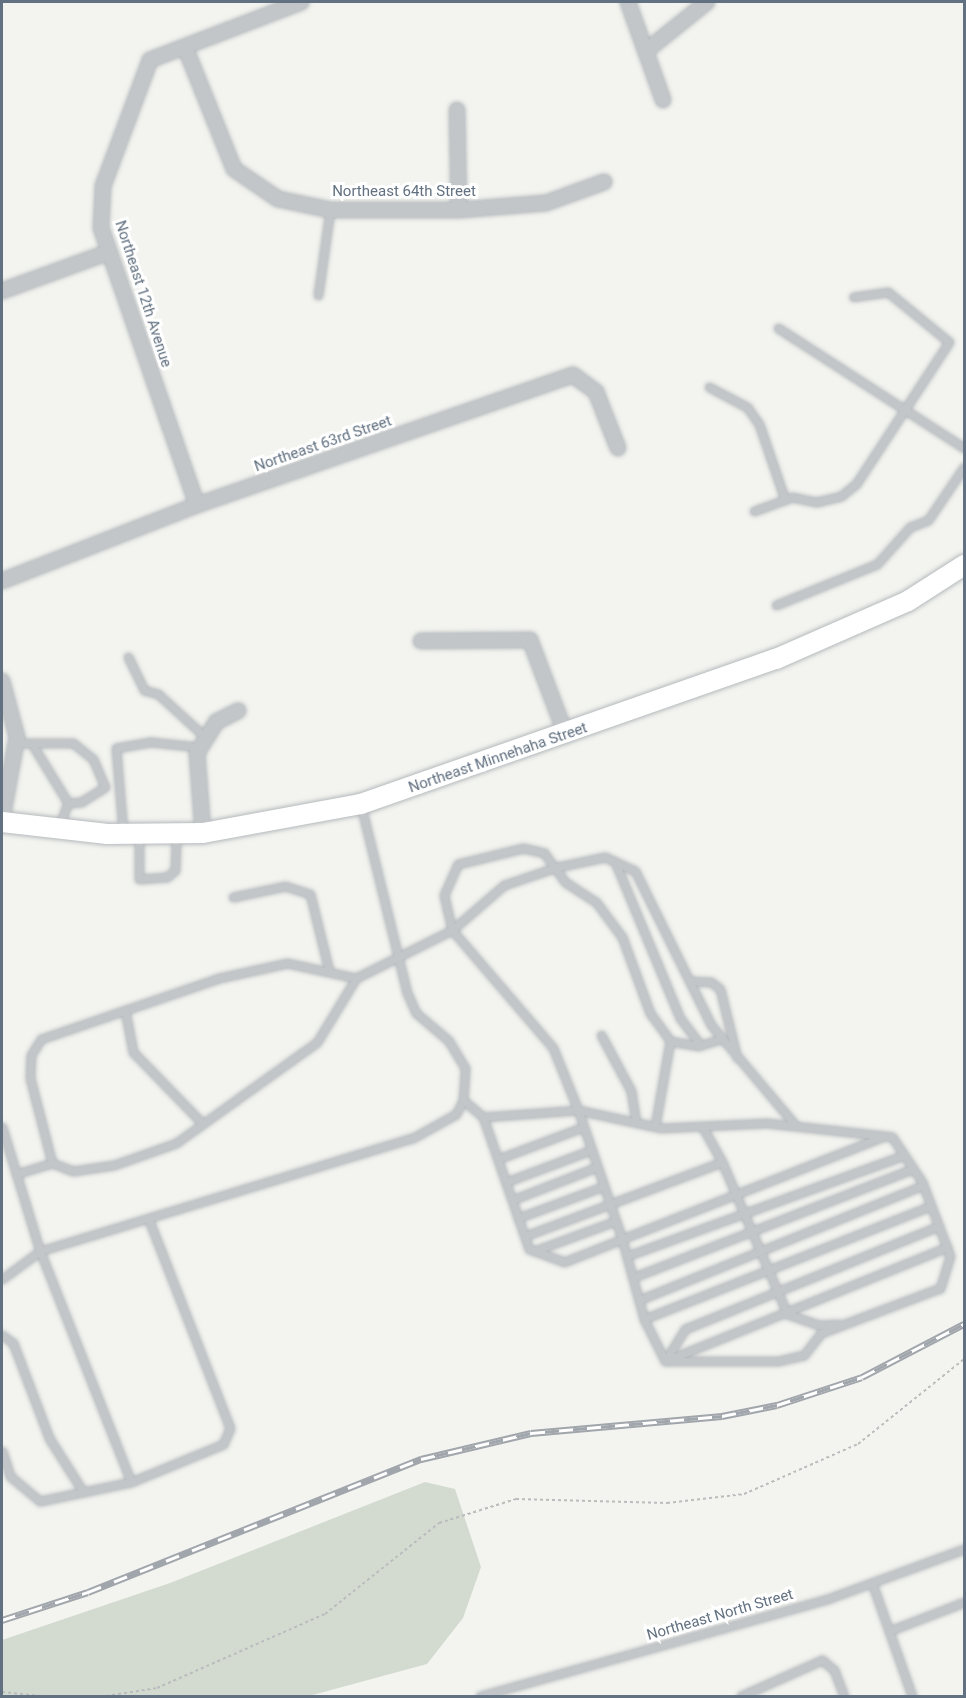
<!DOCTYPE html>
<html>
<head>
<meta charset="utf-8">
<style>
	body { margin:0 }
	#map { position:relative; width:966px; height:1698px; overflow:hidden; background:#f3f4ef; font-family:Roboto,sans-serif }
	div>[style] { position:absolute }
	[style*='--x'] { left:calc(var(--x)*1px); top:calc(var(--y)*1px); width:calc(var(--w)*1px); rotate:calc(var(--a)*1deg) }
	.green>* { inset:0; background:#d3dbd0 }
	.path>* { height:2px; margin-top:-1px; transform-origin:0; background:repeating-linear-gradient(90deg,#babcbe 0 3px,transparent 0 6px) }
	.roads { filter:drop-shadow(0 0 2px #b5b9bd) drop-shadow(0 0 2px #b5b9bd) }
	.service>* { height:7px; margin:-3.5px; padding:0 3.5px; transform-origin:3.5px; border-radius:3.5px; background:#c3c6c9 }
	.minor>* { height:14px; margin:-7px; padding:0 7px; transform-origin:7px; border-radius:7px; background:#c3c6c9 }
	.secondary>* { height:20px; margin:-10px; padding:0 10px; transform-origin:10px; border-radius:10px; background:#fff }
	.rail>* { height:7px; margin-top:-3.5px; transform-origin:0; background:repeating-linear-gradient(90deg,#fff 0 14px,#a1a6ac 0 28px); box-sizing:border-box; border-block:2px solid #a1a6ac }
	span { translate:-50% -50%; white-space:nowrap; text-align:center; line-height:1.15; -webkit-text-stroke:6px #fff; paint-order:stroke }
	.street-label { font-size:15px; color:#627181 }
	.frame { position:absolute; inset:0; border:3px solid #627181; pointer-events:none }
</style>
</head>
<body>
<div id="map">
	<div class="green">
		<div style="clip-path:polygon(425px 1482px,455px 1489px,481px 1567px,463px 1618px,427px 1664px,309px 1696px,2px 1696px,2px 1640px,170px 1583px)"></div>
	</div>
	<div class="path">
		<div style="--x:2;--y:1692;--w:39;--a:6"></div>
		<div style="--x:106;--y:1696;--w:52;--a:-8.9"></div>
		<div style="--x:157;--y:1688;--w:184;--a:-23.8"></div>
		<div style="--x:325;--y:1614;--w:146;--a:-38.6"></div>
		<div style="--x:439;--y:1523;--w:81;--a:-17.3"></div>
		<div style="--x:516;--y:1499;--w:151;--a:1.5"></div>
		<div style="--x:667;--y:1503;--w:78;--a:-6.7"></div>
		<div style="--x:744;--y:1494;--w:124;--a:-23.7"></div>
		<div style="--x:858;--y:1444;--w:136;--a:-38.7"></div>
	</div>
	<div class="roads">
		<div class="service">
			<div style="--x:318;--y:295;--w:86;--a:-82"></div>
			<div style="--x:778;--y:328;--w:221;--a:32.8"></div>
			<div style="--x:709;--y:387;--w:43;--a:27.8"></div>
			<div style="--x:747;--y:407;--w:21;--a:55"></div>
			<div style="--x:759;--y:424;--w:80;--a:71.1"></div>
			<div style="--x:754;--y:511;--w:40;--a:-20.2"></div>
			<div style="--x:792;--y:497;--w:25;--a:12"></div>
			<div style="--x:816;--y:502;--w:26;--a:-13"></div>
			<div style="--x:841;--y:496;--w:19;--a:-39"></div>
			<div style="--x:856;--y:484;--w:170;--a:-56.8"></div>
			<div style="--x:949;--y:342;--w:79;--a:-140.7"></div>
			<div style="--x:888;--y:292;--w:35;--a:172"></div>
			<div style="--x:776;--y:605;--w:109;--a:-22.1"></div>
			<div style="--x:877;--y:564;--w:50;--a:-48.3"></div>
			<div style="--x:910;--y:527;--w:19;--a:-21"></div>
			<div style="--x:928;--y:520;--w:64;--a:-55.8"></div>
			<div style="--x:128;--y:657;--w:37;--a:64"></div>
			<div style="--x:144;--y:690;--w:15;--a:16"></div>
			<div style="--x:158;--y:694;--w:62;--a:42.4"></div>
			<div style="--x:17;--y:743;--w:56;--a:0"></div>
			<div style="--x:73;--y:743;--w:26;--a:39"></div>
			<div style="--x:93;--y:759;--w:30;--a:67"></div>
			<div style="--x:105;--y:787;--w:28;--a:148"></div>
			<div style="--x:81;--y:802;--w:13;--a:176"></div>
			<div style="--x:32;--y:744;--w:69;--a:58.6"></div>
			<div style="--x:59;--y:826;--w:25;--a:-69"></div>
			<div style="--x:123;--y:832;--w:84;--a:-94.8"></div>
			<div style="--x:116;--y:748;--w:36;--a:-10"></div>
			<div style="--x:151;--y:742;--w:48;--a:5.9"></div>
			<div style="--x:139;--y:837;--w:42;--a:90"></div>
			<div style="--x:139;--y:879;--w:28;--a:-4"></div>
			<div style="--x:167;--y:877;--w:11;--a:-41"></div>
			<div style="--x:175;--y:870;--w:34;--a:-88"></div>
			<div style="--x:615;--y:862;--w:169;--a:67.4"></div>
			<div style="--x:680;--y:1018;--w:34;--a:53"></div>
			<div style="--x:233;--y:897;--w:53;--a:-11.9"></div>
			<div style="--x:285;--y:886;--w:26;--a:18"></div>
			<div style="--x:310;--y:894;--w:79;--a:76.1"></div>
			<div style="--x:452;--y:930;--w:69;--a:-40.9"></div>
			<div style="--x:504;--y:885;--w:56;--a:-18.8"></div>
			<div style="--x:557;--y:867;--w:49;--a:-11.8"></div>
			<div style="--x:605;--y:857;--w:33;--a:25"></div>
			<div style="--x:635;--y:871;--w:172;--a:63.7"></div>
			<div style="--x:711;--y:1025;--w:132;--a:49.9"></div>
			<div style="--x:452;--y:930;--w:36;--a:-103"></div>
			<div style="--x:444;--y:895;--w:34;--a:-66"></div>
			<div style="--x:458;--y:864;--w:67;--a:-13.8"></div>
			<div style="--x:523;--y:848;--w:22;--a:13"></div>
			<div style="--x:544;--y:853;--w:36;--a:54"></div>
			<div style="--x:565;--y:882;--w:37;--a:33"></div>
			<div style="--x:596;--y:902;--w:44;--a:53.4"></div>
			<div style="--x:622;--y:937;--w:81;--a:69.8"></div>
			<div style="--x:650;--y:1013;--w:34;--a:54"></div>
			<div style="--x:670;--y:1041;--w:28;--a:10"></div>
			<div style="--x:698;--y:1046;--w:24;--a:-17"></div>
			<div style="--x:690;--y:981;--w:21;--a:3"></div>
			<div style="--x:711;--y:982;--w:11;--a:38"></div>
			<div style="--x:720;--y:989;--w:71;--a:76.2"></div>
			<div style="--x:125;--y:1010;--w:43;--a:79.2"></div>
			<div style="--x:133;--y:1052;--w:100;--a:45.8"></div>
			<div style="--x:601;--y:1035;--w:64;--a:61.8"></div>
			<div style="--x:631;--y:1091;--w:31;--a:81"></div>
			<div style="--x:463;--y:1100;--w:26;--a:40"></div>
			<div style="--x:483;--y:1117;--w:140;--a:70.8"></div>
			<div style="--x:529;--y:1249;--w:37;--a:20"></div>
			<div style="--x:564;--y:1262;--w:62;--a:-21.6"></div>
			<div style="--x:622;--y:1239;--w:136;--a:-108.8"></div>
			<div style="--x:578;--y:1110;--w:95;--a:175.8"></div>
			<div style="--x:655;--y:1126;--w:86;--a:-80"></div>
			<div style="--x:702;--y:1126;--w:41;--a:60.9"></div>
			<div style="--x:2;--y:1127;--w:130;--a:73"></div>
			<div style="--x:40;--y:1251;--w:248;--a:68.5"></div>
			<div style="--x:131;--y:1482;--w:100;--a:-22.4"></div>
			<div style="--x:223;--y:1444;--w:17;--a:-66"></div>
			<div style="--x:230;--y:1428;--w:225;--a:-111.3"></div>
			<div style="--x:498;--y:1159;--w:91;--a:-20.6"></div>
			<div style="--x:52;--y:1163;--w:22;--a:21"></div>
			<div style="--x:73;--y:1171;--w:41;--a:-8.3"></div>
			<div style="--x:114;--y:1165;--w:66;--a:-19.5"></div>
			<div style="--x:176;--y:1143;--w:173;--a:-35.6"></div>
			<div style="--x:317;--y:1042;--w:75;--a:-58.6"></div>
			<div style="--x:16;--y:1174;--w:38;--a:-17"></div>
			<div style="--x:52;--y:1163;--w:88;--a:-104.5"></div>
			<div style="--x:30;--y:1078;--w:23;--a:-88"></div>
			<div style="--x:31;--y:1055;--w:19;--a:-58"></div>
			<div style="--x:41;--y:1039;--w:188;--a:-18.9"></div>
			<div style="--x:219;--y:978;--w:70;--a:-12.4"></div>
			<div style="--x:287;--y:963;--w:71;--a:12.3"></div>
			<div style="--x:356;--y:978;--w:107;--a:-26.6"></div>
			<div style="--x:452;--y:930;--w:155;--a:49.4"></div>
			<div style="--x:553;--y:1048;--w:67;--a:68"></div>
			<div style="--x:578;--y:1110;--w:85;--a:12.2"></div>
			<div style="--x:661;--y:1128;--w:106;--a:-2.7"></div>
			<div style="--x:767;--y:1123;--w:119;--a:6.3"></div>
			<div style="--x:885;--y:1136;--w:7;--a:8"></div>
			<div style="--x:892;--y:1137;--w:54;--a:56.3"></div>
			<div style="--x:922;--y:1182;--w:79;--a:69.3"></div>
			<div style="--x:950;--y:1256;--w:34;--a:107"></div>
			<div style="--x:940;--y:1288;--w:127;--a:159.3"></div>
			<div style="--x:821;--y:1333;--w:28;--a:128"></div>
			<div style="--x:804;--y:1355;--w:26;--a:167"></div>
			<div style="--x:779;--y:1361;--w:114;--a:180"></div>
			<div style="--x:665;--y:1361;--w:47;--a:-116.6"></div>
			<div style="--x:644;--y:1319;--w:83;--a:-105.4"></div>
			<div style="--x:622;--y:1239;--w:282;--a:-21.4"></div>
			<div style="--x:506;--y:1182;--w:91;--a:-20.6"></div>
			<div style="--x:512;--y:1200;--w:91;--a:-21.2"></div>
			<div style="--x:518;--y:1218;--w:92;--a:-20.4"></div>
			<div style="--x:525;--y:1236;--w:210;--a:-20.6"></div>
			<div style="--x:722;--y:1162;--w:165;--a:66.8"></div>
			<div style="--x:787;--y:1314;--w:34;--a:19"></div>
			<div style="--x:819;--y:1325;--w:19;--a:-3"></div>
			<div style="--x:534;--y:1251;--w:86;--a:-20.3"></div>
			<div style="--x:627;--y:1256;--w:295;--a:-20"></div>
			<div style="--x:634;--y:1277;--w:299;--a:-21.2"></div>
			<div style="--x:2;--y:1279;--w:47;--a:-36.4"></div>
			<div style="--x:40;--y:1251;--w:390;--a:-16.9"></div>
			<div style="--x:413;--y:1138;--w:49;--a:-29.2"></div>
			<div style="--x:456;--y:1114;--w:16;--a:-63"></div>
			<div style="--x:463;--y:1100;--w:32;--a:-86"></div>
			<div style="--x:465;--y:1068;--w:31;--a:-121"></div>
			<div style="--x:449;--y:1041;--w:43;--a:-139.7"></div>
			<div style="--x:416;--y:1013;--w:22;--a:-114"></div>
			<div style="--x:407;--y:993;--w:193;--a:-103.8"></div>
			<div style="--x:639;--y:1300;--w:306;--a:-22"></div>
			<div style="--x:644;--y:1319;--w:308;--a:-21.5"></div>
			<div style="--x:2;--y:1335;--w:14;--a:36"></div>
			<div style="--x:13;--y:1343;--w:102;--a:69.2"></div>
			<div style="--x:49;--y:1438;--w:62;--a:57.6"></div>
			<div style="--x:670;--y:1359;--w:299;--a:-22"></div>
			<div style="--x:665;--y:1361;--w:38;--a:-58"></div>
			<div style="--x:685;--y:1329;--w:274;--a:-22.1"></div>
			<div style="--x:2;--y:1451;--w:26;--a:72"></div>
			<div style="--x:10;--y:1476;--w:39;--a:40"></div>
			<div style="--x:40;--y:1501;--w:93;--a:-11.8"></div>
			<div style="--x:872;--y:1583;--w:120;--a:70.5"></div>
			<div style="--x:889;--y:1631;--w:80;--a:-21.1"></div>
			<div style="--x:480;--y:1696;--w:363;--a:-15.6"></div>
			<div style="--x:830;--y:1598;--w:143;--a:-20.1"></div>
			<div style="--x:741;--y:1696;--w:89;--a:-24"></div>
			<div style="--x:822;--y:1660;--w:16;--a:40"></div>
			<div style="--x:834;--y:1670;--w:28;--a:69"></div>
		</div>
		<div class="minor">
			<div style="--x:628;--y:2;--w:104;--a:70.3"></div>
			<div style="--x:185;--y:47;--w:131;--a:68.1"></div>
			<div style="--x:234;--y:169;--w:53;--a:34.3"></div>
			<div style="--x:278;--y:199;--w:53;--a:11.9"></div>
			<div style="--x:330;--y:210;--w:129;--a:0"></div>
			<div style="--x:459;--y:210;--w:87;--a:-4.6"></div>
			<div style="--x:546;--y:203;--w:62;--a:-19.9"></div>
			<div style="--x:646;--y:51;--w:78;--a:-38.8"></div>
			<div style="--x:457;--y:110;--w:100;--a:88.9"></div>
			<div style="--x:2;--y:291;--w:114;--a:-20"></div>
			<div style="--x:197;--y:505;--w:293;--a:-109.1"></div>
			<div style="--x:101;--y:228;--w:42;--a:-87.3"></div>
			<div style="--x:103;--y:186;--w:134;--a:-69.5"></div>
			<div style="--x:150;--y:60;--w:162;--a:-21"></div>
			<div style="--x:2;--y:581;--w:209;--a:-21.3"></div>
			<div style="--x:197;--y:505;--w:398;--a:-19.1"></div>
			<div style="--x:573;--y:375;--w:29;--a:36"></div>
			<div style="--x:596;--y:392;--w:60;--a:68.6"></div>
			<div style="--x:421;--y:641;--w:109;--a:-0.5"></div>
			<div style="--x:530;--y:640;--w:102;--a:69.2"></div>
			<div style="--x:2;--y:681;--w:58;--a:75"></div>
			<div style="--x:17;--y:737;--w:83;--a:100.4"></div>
			<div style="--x:203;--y:833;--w:80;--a:-94.3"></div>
			<div style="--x:197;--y:753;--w:36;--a:-58"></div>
			<div style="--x:216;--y:722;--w:25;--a:-27"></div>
		</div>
		<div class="secondary">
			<div style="--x:2;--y:822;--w:106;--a:6.5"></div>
			<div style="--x:107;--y:834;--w:96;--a:-0.6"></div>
			<div style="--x:203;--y:833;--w:161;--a:-10.4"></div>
			<div style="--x:361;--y:804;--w:440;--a:-19.3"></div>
			<div style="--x:776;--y:659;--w:144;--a:-23.7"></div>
			<div style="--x:908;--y:601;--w:67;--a:-32.7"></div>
		</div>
	</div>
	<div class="rail">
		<div style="--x:2;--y:1620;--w:90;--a:-18"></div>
		<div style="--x:88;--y:1592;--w:359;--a:-21.8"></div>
		<div style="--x:421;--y:1459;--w:113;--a:-13.3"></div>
		<div style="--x:531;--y:1433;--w:192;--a:-5.1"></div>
		<div style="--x:722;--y:1416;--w:56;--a:-11.3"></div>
		<div style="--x:777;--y:1405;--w:89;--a:-18.2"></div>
		<div style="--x:862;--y:1377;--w:115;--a:-27.5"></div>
	</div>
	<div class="street-label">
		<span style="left:404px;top:192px">Northeast 64th Street</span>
		<span style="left:143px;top:294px;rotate:72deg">Northeast 12th Avenue</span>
		<span style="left:323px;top:444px;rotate:-19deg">Northeast 63rd Street</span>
		<span style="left:498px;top:758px;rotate:-19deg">Northeast Minnehaha Street</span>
		<span style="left:720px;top:1615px;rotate:-16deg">Northeast North Street</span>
	</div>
	<div class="frame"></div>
</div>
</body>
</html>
